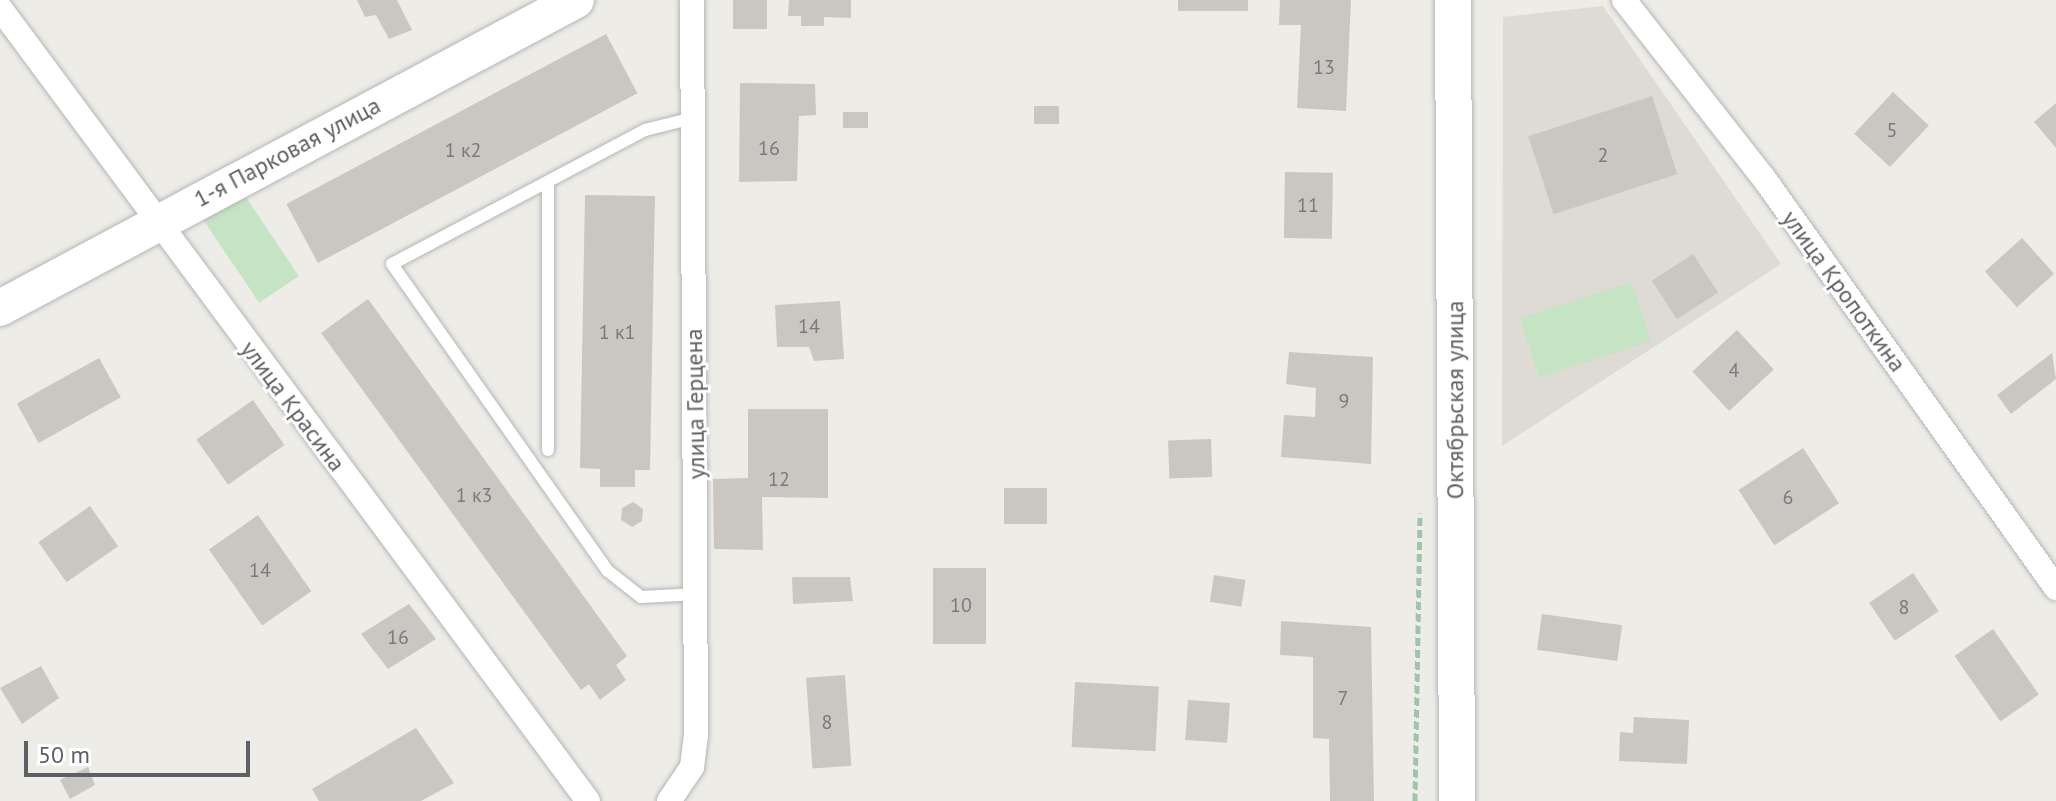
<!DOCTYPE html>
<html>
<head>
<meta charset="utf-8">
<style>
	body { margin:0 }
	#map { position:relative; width:2056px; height:801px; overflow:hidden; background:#eeece6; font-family:"PT Sans",sans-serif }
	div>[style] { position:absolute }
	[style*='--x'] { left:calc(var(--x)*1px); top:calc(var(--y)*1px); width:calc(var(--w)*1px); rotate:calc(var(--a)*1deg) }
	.education>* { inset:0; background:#dedbd4 }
	.green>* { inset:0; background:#c5e4c4; transform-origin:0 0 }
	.building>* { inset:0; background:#cac7c2; transform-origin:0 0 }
	.path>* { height:5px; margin-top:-2.5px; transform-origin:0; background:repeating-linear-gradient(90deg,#9ec5a8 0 8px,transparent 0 12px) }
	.roads { filter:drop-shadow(0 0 2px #b3b6b9) drop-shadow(0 0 2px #b3b6b9) }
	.lane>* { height:12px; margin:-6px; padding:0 6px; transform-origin:6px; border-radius:6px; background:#fff }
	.street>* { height:24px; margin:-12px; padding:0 12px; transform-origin:12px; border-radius:12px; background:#fff }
	.secondary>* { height:36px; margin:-18px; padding:0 18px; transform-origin:18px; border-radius:18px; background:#fff }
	span { translate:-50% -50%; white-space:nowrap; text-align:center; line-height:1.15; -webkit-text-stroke:6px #fff; paint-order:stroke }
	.number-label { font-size:20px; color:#787a7c }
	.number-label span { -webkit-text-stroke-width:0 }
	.street-label { font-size:24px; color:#5d6165 }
	.scale { position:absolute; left:24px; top:741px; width:226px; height:36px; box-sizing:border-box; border:4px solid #5d6165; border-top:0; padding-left:10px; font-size:24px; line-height:28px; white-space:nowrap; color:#5d6165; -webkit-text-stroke:6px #fff; paint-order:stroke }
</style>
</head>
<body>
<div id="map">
	<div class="education">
		<div style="clip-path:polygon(1603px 6px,1781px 264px,1502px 446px,1503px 17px)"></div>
	</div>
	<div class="green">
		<div style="left:243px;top:193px;width:100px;height:48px;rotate:56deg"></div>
		<div style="left:1632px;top:282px;width:62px;height:118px;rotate:72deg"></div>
	</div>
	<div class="building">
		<div style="clip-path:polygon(357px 0,397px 0,412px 30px,389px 39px,376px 15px,365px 17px)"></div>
		<div style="left:733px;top:0;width:34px;height:29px"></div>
		<div style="clip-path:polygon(789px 0,851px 0,851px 18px,824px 17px,824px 26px,801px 26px,801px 16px,788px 16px)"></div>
		<div style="left:1178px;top:0;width:70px;height:11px"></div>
		<div style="clip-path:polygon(1280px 0,1351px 0,1346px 111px,1297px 108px,1301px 25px,1279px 25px)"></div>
		<div style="left:606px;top:34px;width:67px;height:362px;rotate:62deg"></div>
		<div style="clip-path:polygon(740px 83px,815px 84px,816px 115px,799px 116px,797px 181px,739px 182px)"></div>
		<div style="left:1893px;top:92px;width:49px;height:57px;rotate:43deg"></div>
		<div style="left:1652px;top:96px;width:82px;height:130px;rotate:72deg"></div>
		<div style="clip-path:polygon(2056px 103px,2056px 148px,2034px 122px)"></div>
		<div style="left:1034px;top:106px;width:25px;height:18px"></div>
		<div style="left:843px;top:112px;width:25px;height:16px"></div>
		<div style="left:1285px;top:172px;width:48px;height:66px;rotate:1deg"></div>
		<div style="clip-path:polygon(585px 195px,655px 196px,650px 470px,635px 470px,635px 487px,600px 487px,600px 469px,580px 468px)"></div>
		<div style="left:2022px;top:238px;width:48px;height:50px;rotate:48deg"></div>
		<div style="left:1693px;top:254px;width:46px;height:49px;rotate:57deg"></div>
		<div style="clip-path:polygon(368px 299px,627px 656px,616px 665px,626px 680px,600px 700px,589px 684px,581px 690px,321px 333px)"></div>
		<div style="clip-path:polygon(840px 301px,844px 359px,814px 361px,809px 347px,777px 347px,775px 305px)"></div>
		<div style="left:1737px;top:330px;width:54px;height:61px;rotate:47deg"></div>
		<div style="clip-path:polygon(1289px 352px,1373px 357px,1371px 464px,1281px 457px,1284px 415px,1315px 417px,1316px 388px,1286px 384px)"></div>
		<div style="clip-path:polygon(2052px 353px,2056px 379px,2011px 414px,1997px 395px)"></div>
		<div style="left:99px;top:358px;width:45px;height:94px;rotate:61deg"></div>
		<div style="left:253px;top:400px;width:55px;height:69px;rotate:55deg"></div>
		<div style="clip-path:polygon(748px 409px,828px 409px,828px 498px,762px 497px,763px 550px,714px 549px,713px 479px,748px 478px)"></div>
		<div style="left:1211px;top:439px;width:38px;height:43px;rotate:88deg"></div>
		<div style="left:1803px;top:448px;width:66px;height:77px;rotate:57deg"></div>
		<div style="left:1004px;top:488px;width:43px;height:36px"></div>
		<div style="clip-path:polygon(633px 502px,643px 509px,642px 521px,632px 527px,621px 520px,622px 508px)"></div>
		<div style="left:90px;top:506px;width:49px;height:63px;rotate:55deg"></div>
		<div style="left:258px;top:515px;width:93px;height:60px;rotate:55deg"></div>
		<div style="left:933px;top:568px;width:53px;height:76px"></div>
		<div style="left:1913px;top:573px;width:46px;height:53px;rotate:56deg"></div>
		<div style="left:1214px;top:575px;width:32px;height:27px;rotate:9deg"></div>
		<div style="clip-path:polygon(792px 577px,850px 577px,853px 601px,793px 604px)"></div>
		<div style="clip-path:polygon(409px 604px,436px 639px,388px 669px,361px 634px)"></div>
		<div style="left:1542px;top:614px;width:81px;height:36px;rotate:8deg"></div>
		<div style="clip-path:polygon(1281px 621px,1371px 627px,1374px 801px,1330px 801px,1329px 739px,1313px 738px,1313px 657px,1280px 655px)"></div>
		<div style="left:1993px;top:629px;width:80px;height:47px;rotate:55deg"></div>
		<div style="clip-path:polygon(41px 666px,59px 698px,22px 724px,0 688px)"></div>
		<div style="left:845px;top:675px;width:91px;height:39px;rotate:86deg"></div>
		<div style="left:1075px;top:682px;width:84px;height:65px;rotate:3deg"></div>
		<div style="left:1188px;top:700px;width:42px;height:40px;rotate:4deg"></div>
		<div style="clip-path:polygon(1634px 717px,1689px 720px,1687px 764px,1619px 761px,1620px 732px,1633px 733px)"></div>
		<div style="clip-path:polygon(416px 728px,454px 783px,421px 801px,319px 801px,312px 789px)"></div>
		<div style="clip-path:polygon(88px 767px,95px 785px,70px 799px,60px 780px)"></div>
	</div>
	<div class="path">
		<div style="--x:1415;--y:801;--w:288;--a:-89"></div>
	</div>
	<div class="roads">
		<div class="lane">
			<div style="--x:689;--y:119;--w:45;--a:166"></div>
			<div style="--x:645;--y:130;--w:286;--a:152.1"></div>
			<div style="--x:392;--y:264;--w:375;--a:54.9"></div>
			<div style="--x:608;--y:571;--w:42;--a:38.2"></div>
			<div style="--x:641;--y:597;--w:58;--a:-3"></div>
			<div style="--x:548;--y:450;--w:268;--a:-90"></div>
		</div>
		<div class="street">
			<div style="--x:1624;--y:0;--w:225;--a:51.9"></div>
			<div style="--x:1763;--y:177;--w:505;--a:54.52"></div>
			<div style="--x:0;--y:8;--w:987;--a:53.44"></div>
			<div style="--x:669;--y:801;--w:41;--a:-55.9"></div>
			<div style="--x:692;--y:767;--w:32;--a:-83"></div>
			<div style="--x:696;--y:735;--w:735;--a:-90.31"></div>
		</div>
		<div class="secondary">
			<div style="--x:1453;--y:0;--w:801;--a:89.71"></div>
			<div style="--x:0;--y:308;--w:653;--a:-28.13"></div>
		</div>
	</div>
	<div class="number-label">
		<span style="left:1324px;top:67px">13</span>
		<span style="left:1892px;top:130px">5</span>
		<span style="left:769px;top:148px">16</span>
		<span style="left:463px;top:150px">1 к2</span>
		<span style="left:1603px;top:155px">2</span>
		<span style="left:1308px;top:205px">11</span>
		<span style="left:809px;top:326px">14</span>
		<span style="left:617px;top:332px">1 к1</span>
		<span style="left:1734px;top:370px">4</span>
		<span style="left:1344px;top:401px">9</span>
		<span style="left:779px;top:479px">12</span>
		<span style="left:474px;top:495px">1 к3</span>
		<span style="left:1788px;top:497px">6</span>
		<span style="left:260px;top:570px">14</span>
		<span style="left:961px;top:605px">10</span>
		<span style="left:1904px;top:607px">8</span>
		<span style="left:398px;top:637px">16</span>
		<span style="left:1343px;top:698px">7</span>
		<span style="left:827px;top:722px">8</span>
	</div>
	<div class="street-label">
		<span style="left:287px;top:152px;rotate:-28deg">1-я Парковая улица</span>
		<span style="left:1844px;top:291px;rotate:54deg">улица Кропоткина</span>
		<span style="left:1455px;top:400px;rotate:-90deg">Октябрьская улица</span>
		<span style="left:695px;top:404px;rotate:-91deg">улица Герцена</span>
		<span style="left:293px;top:406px;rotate:53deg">улица Красина</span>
	</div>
	<div class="scale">50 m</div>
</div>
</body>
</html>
